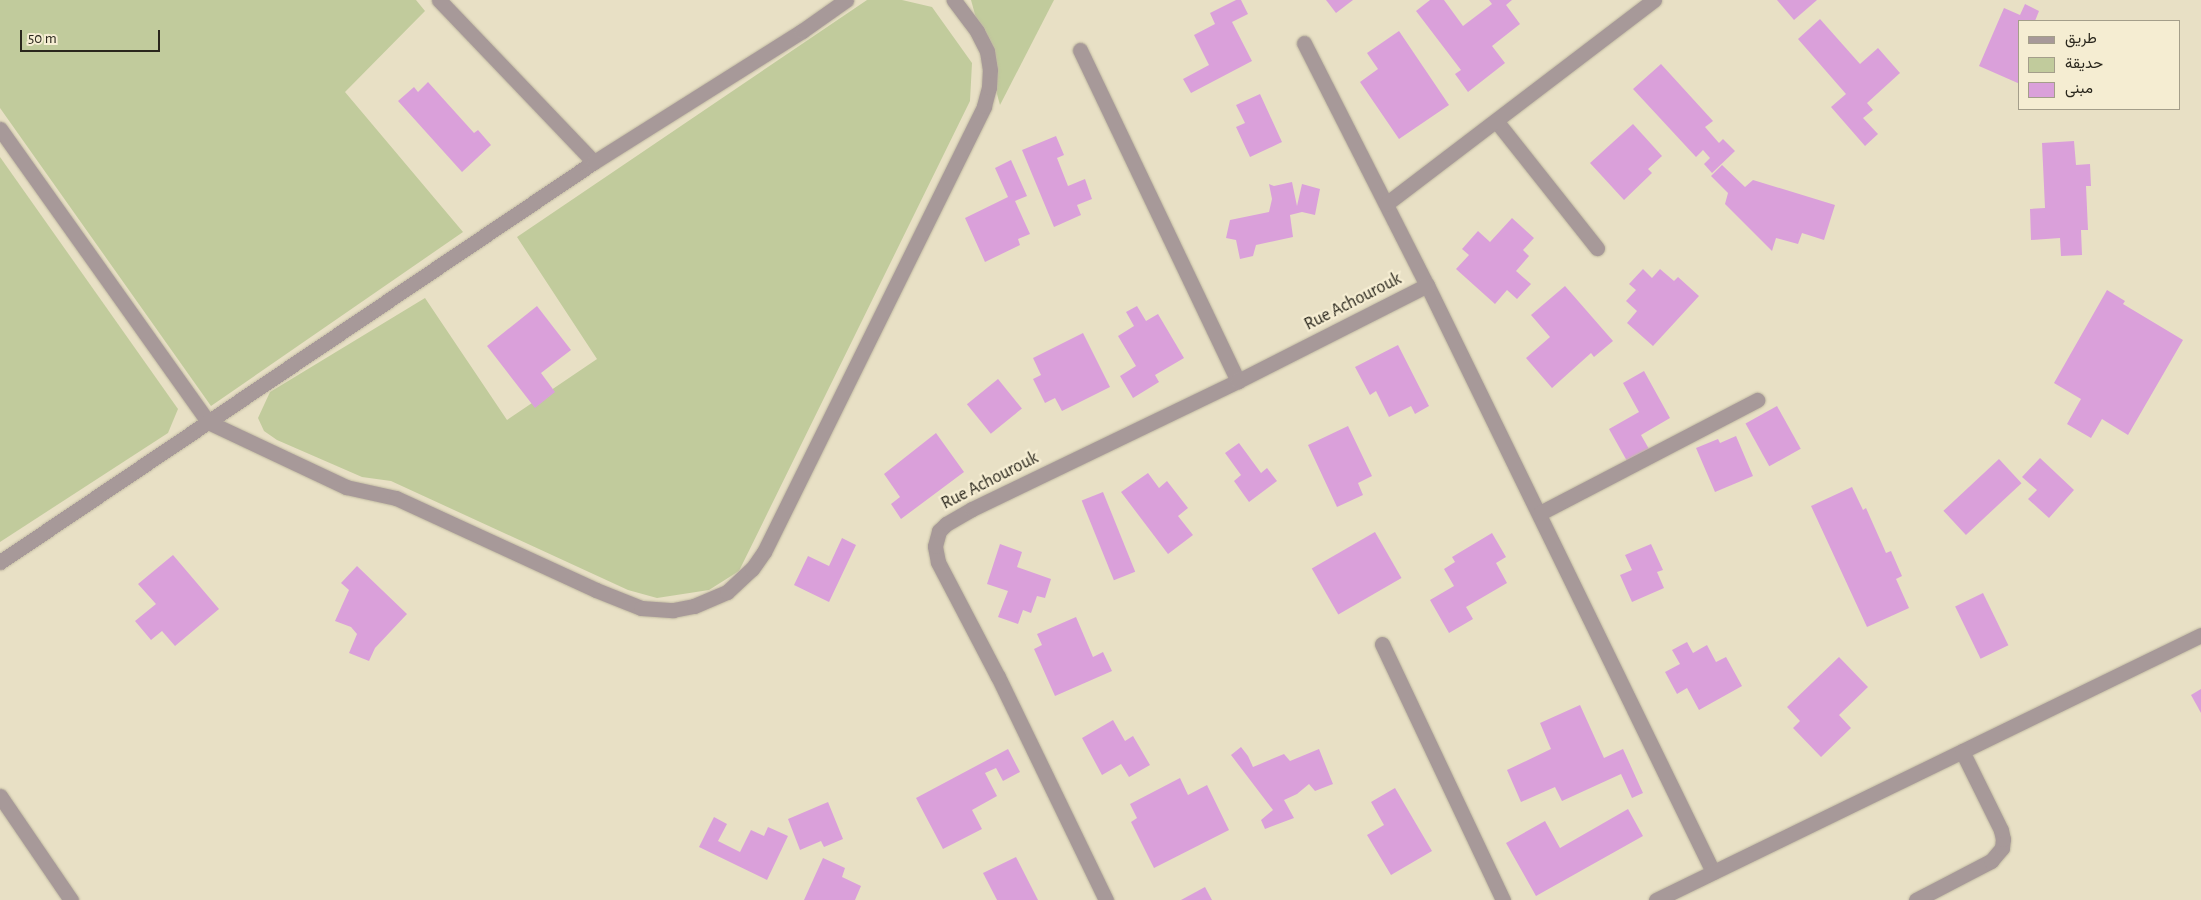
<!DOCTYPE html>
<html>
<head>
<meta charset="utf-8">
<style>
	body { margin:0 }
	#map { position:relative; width:2201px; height:900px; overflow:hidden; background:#e8e0c5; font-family:"Alegreya Sans",Vazirmatn,sans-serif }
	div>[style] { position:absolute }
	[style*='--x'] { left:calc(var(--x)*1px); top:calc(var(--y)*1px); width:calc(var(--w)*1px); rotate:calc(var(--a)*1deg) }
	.green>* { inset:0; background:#c1cb9c }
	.building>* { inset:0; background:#daa0da; transform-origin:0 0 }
	.roads { filter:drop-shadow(0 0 1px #c2bba3) drop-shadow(0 0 1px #c2bba3) }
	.minor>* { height:15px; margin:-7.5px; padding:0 7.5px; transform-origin:7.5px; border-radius:7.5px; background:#a79999 }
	span { translate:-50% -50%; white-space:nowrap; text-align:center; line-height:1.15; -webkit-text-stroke:4.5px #f5edd2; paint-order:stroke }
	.street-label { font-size:18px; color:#2a271d }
	.legend { position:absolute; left:2018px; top:20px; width:162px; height:90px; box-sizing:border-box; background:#f5edd2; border:1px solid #a49e8a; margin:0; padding:6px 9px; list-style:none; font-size:15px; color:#2a271d }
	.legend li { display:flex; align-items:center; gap:10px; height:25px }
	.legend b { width:25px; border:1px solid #a49e8a }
	.scale { position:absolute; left:20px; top:30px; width:140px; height:22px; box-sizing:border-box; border:2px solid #2a271d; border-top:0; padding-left:6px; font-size:15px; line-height:18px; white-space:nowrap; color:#2a271d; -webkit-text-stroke:4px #f5edd2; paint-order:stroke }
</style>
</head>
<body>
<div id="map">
	<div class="green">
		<div style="clip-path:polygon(0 0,416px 0,425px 11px,345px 92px,463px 232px,211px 406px,0 108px)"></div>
		<div style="clip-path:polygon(867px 0,902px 0,932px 7px,972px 63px,970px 101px,739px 571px,709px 590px,657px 598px,628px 590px,391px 481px,362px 477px,277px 440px,264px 431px,258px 418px,270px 392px,425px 298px,507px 420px,597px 359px,517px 237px)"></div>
		<div style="clip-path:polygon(971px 0,1054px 0,1000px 105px)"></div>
		<div style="clip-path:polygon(0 157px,178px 409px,168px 433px,0 542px)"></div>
	</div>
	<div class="building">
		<div style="clip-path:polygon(1236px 0,1241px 0,1248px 14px,1232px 22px,1252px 61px,1191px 93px,1183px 79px,1209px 65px,1194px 35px,1215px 24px,1210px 13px)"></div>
		<div style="clip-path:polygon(1326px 0,1353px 0,1336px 13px)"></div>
		<div style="clip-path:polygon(1430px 0,1444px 0,1463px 26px,1492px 4px,1489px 0,1512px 0,1506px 5px,1520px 24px,1492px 46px,1505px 63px,1468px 92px,1455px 74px,1461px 70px,1416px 11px)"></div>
		<div style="clip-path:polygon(1777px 0,1817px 0,1794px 20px)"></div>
		<div style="clip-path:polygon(2025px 4px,2039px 11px,2035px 21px,2020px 21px,2020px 84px,1979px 66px,2004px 8px,2020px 15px)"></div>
		<div style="clip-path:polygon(1820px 19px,1860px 64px,1878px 48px,1900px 73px,1867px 103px,1873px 110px,1863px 118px,1878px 134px,1865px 146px,1831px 107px,1846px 94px,1798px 39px)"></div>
		<div style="clip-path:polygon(1399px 31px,1449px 105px,1399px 139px,1360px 82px,1378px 69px,1367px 53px)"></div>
		<div style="clip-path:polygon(1661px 64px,1713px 121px,1705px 127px,1719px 143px,1723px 139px,1735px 151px,1712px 173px,1704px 164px,1710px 158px,1703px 150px,1696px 157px,1633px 89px)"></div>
		<div style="clip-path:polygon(428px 82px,474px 133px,478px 130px,491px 145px,462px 172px,398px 101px,414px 87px,418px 92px)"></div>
		<div style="clip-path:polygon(1260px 94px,1282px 142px,1250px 157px,1236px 127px,1245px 123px,1236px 105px)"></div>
		<div style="clip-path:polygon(1633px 124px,1662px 156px,1648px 169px,1652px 173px,1624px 200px,1590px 163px)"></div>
		<div style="clip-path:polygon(1056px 136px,1064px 155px,1057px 158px,1068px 186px,1085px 179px,1092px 199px,1077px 205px,1081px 215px,1054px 227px,1022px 150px)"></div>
		<div style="clip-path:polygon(2074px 141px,2076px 165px,2090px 164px,2091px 186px,2086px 186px,2088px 230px,2081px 230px,2082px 255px,2061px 256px,2060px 238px,2031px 240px,2030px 209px,2045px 208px,2042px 143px)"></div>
		<div style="clip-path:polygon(1011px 160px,1027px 196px,1015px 201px,1030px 234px,1018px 239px,1020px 245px,985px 262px,965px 218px,1008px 197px,995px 168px)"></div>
		<div style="clip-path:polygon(1722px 165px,1745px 187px,1753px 180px,1835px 205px,1824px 240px,1802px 233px,1798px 244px,1776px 238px,1772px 251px,1725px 204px,1728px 193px,1711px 176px)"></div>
		<div style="clip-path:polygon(1292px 182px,1297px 206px,1302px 184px,1320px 189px,1315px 215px,1302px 212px,1290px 215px,1293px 237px,1256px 245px,1253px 256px,1240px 259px,1236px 240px,1226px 238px,1230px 220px,1269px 212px,1272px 199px,1269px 184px,1274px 186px)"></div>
		<div style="clip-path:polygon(1512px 218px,1534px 238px,1523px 250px,1529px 256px,1516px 271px,1531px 284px,1517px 299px,1507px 290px,1495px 304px,1456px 269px,1469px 255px,1462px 249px,1478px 231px,1490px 242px)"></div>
		<div style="clip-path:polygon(1643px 269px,1652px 278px,1660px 269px,1674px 281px,1678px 277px,1699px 296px,1653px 346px,1627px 323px,1637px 311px,1626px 301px,1636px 290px,1629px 284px)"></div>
		<div style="clip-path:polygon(1565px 286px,1613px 341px,1594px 357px,1591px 353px,1552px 388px,1526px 358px,1550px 337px,1531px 315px)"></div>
		<div style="clip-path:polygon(2107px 290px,2125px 301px,2123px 304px,2183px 340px,2128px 435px,2102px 419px,2091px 438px,2067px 424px,2081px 399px,2054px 383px)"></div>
		<div style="clip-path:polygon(537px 306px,571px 350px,541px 373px,555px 392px,535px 408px,487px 346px)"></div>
		<div style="clip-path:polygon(1137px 306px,1146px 321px,1158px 314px,1184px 358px,1155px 375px,1159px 382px,1133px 398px,1120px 376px,1136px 366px,1118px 336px,1134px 326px,1126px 312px)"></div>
		<div style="clip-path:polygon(1083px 333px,1110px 387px,1062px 411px,1055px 398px,1045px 403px,1033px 379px,1041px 375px,1033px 358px)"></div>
		<div style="clip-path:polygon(1398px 345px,1429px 406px,1415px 414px,1411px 406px,1389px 417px,1376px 391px,1370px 395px,1355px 367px)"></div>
		<div style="clip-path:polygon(1644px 371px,1670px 418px,1641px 435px,1649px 449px,1627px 461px,1609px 429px,1639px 412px,1623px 383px)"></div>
		<div style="left:998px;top:379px;width:38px;height:40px;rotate:51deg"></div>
		<div style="left:1777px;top:406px;width:49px;height:36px;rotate:61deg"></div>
		<div style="clip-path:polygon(1348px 426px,1372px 476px,1358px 483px,1363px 495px,1337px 507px,1308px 445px)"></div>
		<div style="clip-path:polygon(936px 433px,964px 472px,901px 519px,891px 504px,900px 497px,884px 474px)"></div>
		<div style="clip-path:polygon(1736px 436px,1753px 476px,1715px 492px,1696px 448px,1718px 439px,1720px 443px)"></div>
		<div style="clip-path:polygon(1239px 443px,1261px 473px,1267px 468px,1277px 481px,1249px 502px,1234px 481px,1241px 475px,1225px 453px)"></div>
		<div style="clip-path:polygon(2040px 458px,2074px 490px,2049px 518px,2028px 499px,2037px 490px,2022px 477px)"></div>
		<div style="left:1999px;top:459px;width:33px;height:76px;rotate:47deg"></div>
		<div style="clip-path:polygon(1148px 473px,1159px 488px,1167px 481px,1188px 508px,1178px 516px,1193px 535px,1168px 554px,1121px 492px)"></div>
		<div style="clip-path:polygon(1852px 487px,1863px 510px,1866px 508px,1886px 553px,1891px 551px,1902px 576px,1896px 579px,1909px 608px,1867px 627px,1811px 506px)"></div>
		<div style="left:1103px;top:492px;width:86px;height:23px;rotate:68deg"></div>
		<div style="left:1375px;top:532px;width:53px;height:73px;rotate:60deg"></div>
		<div style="clip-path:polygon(1492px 533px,1506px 557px,1496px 563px,1507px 583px,1466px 607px,1473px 619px,1449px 633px,1430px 600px,1454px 586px,1444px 569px,1455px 562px,1452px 557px)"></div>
		<div style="clip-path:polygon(842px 538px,856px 545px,829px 602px,794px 585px,808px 556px,829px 566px)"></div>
		<div style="clip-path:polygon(1000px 544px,1022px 552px,1017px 567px,1051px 579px,1045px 598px,1037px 596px,1031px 613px,1023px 610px,1018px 624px,998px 617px,1008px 591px,987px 584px)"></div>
		<div style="clip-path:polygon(1651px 544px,1663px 570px,1657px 572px,1664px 588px,1632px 602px,1620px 575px,1632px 570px,1625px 555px)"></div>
		<div style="clip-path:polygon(173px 555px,219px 609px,175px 646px,162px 631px,151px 640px,135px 621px,156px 604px,138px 584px)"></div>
		<div style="clip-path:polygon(357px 566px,407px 614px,375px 648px,369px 661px,349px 653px,357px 634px,351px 627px,335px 621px,349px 590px,341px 583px)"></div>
		<div style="left:1983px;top:593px;width:58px;height:31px;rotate:64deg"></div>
		<div style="clip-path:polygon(1076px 617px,1093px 657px,1103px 652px,1112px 671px,1055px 696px,1034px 649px,1042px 645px,1037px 634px)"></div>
		<div style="clip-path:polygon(1687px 642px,1693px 653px,1707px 645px,1716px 662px,1726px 657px,1742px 686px,1699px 710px,1687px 688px,1677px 694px,1665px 672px,1680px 664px,1672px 650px)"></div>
		<div style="clip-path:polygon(1839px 657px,1868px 687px,1839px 715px,1851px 728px,1821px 757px,1793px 728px,1800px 721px,1787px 707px)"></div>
		<div style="clip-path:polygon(2201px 689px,2201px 713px,2191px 695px)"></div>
		<div style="clip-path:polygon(1580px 705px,1604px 758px,1623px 749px,1643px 793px,1632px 798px,1621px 774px,1562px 801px,1555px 787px,1521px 802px,1507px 770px,1551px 749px,1540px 723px)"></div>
		<div style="clip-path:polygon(1113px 720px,1125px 741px,1133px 736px,1150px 765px,1129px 777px,1121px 764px,1102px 775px,1082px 738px)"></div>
		<div style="clip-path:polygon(1241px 747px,1248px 756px,1253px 767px,1284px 754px,1290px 761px,1319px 749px,1333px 784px,1315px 791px,1309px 784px,1297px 794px,1284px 800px,1294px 818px,1265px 829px,1261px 820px,1273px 810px,1231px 755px)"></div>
		<div style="clip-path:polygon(1008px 749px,1020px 772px,1003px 781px,996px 768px,985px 773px,997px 796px,972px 810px,982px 829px,943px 849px,916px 798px)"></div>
		<div style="clip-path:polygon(1180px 778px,1188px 795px,1207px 785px,1229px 830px,1154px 868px,1131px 822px,1137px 818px,1130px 804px)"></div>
		<div style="clip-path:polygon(1395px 788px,1432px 851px,1391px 875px,1367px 835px,1384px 825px,1371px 802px)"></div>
		<div style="clip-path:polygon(828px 802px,843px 839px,824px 847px,821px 841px,800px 850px,788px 819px)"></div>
		<div style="clip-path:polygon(1628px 809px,1643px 836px,1536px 896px,1506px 843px,1545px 821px,1560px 848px)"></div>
		<div style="clip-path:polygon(714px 817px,727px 824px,718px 841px,740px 852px,751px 830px,764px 836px,768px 827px,788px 836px,767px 880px,699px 847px)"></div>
		<div style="clip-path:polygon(1016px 857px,1038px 900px,997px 900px,983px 873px)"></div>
		<div style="clip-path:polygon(823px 858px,845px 868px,842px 877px,861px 886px,855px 900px,804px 900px)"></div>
		<div style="clip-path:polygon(1205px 887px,1212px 900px,1181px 900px)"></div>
	</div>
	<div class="roads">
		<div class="minor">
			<div style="--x:439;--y:0;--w:224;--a:46.3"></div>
			<div style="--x:1304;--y:43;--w:271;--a:63.1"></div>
			<div style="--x:1427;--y:285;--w:653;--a:64.02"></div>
			<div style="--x:1080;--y:50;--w:367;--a:64.5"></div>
			<div style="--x:1497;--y:122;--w:161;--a:51.6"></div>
			<div style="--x:0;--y:129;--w:359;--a:54.6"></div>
			<div style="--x:208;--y:422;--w:153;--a:25.2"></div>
			<div style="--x:346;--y:487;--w:51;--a:12.4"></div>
			<div style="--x:396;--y:498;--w:220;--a:24.7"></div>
			<div style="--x:596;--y:590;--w:48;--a:21.8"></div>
			<div style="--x:641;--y:608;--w:32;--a:4"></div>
			<div style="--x:673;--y:610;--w:21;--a:-11"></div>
			<div style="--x:694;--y:606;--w:36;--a:-23"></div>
			<div style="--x:727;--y:592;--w:34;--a:-43"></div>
			<div style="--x:752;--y:569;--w:21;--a:-55"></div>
			<div style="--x:764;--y:552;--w:497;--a:-63.7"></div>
			<div style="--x:984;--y:106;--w:20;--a:-75"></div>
			<div style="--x:989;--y:87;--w:17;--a:-87"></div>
			<div style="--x:990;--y:70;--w:19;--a:-99"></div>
			<div style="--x:987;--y:51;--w:22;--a:-117"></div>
			<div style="--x:977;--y:31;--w:39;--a:-127"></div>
			<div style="--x:1386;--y:204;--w:337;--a:-37.3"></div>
			<div style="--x:1540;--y:513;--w:245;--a:-27.5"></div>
			<div style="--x:0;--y:562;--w:716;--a:-33.96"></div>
			<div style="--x:594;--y:162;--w:246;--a:-32.2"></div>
			<div style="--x:802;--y:31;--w:54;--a:-35.2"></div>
			<div style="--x:1382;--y:644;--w:283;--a:64.7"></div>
			<div style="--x:0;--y:796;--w:126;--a:55.7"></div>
			<div style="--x:1106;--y:900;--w:248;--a:-115.8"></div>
			<div style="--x:998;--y:677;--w:130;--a:-117.6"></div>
			<div style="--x:938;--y:562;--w:16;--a:-101"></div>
			<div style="--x:935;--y:546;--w:16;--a:-75"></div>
			<div style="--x:939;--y:531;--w:10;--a:-45"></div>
			<div style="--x:946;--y:524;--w:30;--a:-30"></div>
			<div style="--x:972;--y:509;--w:295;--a:-25.7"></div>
			<div style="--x:1238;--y:381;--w:212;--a:-26.9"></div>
			<div style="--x:1656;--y:900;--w:606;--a:-25.93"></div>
			<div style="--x:1916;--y:900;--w:85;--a:-27.5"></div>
			<div style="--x:1991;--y:861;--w:17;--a:-50"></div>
			<div style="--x:2002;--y:848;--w:9;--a:-84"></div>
			<div style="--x:2003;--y:839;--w:9;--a:-103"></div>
			<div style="--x:2001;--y:830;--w:88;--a:-116.3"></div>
		</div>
	</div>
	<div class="street-label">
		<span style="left:1353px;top:302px;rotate:-27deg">Rue Achourouk</span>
		<span style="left:990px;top:481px;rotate:-27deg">Rue Achourouk</span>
	</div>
	<ul class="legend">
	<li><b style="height:6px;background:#a79999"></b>طريق</li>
	<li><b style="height:14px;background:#c1cb9c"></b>حديقة</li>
	<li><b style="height:14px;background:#daa0da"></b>مبنى</li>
	</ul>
	<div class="scale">50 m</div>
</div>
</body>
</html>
